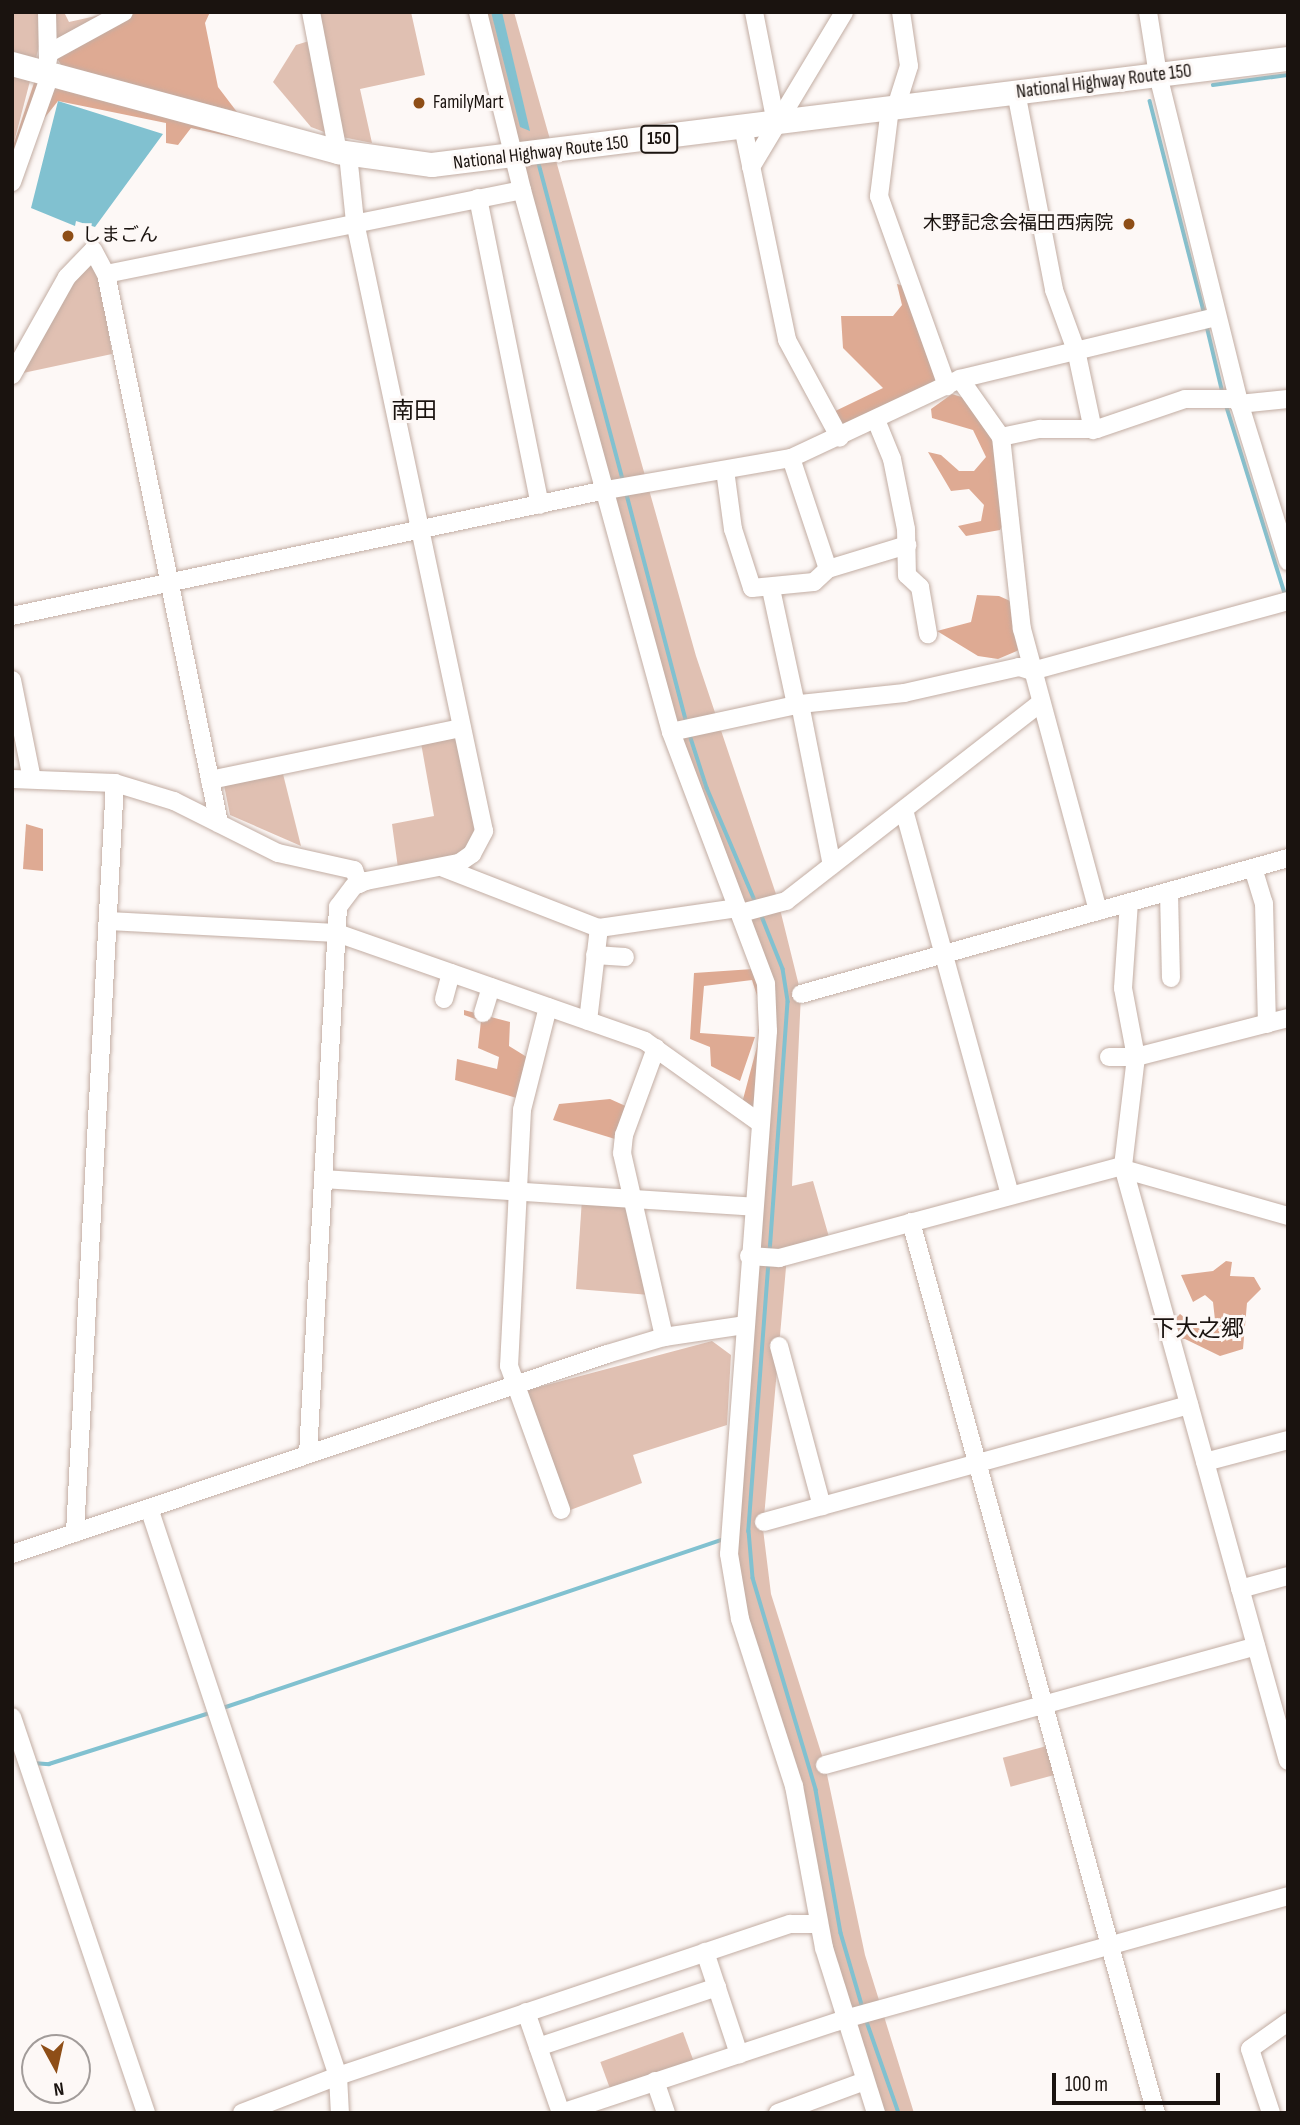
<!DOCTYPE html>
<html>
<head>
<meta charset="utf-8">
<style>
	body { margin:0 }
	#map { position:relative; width:1300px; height:2125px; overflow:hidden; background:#fdf8f6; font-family:"Sofia Sans Condensed","Noto Sans JP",sans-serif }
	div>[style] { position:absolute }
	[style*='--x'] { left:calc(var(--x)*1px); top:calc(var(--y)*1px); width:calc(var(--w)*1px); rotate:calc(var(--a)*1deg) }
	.green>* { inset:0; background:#e0c0b2; transform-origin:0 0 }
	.forest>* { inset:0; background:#deaa93 }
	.water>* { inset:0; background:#81c1d0 }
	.stream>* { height:3.5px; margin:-1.75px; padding:0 1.75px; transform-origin:1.75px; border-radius:1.75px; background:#81c1d0 }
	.roads { filter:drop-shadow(0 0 2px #c2ada3) drop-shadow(0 0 2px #c2ada3) }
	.minor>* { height:18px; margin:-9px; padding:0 9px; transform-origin:9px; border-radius:9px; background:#fff }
	.highway>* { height:24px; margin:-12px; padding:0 12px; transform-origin:12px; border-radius:12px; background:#fff }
	.dots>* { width:19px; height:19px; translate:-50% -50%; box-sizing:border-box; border:4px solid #fdf8f6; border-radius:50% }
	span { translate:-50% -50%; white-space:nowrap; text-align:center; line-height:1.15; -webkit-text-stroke:6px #fdf8f6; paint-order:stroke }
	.shield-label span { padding:2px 5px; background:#fdf8f6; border:2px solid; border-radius:5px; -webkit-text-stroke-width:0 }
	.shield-label { font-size:18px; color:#1a130f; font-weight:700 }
	.street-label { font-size:19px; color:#1a130f }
	.poi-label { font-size:19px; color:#1a130f }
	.left { translate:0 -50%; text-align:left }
	.right { translate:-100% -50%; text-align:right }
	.quarter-label { font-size:23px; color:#1a130f }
	.frame { position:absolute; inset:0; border:14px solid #1a130f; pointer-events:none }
	.north { position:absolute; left:21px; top:2034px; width:70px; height:70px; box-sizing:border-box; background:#fdf8f6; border:2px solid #a29c9a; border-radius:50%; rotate:172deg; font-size:19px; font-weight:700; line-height:28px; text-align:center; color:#1a130f }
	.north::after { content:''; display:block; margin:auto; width:24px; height:32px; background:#8e4e17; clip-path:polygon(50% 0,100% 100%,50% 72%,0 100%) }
	.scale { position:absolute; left:1052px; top:2073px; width:168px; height:32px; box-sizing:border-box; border:4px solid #1a130f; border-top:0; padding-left:9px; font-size:21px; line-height:24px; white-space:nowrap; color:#1a130f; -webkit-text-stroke:5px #fdf8f6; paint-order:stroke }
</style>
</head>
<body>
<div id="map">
	<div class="green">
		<div style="clip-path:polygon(12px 12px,39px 12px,42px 35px,12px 150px)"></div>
		<div style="clip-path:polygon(49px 12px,64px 12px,69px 22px,114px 12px,59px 41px,52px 40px)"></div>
		<div style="clip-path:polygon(317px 12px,411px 12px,425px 75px,360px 89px,372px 143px,342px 137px)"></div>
		<div style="clip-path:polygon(478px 12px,514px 12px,696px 656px,777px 897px,801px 994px,792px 1186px,813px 1181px,831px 1244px,787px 1256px,763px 1529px,771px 1594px,825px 1765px,865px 1955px,914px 2113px,876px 2113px,844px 2014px,800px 1786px,732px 1577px,765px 978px,685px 762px)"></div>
		<div style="clip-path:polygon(309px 41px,327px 133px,311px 127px,273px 82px,296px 45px)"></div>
		<div style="clip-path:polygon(96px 253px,112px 354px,23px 373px,59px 291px)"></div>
		<div style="clip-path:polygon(463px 733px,484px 831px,466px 858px,398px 868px,392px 824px,434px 816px,421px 743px)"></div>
		<div style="clip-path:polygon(283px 774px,301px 846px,230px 815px,224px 785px)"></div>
		<div style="clip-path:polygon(582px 1199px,633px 1199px,650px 1295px,576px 1289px)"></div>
		<div style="clip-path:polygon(712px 1341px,731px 1355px,727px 1425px,633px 1455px,642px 1483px,565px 1512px,524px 1391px)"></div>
		<div style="left:1054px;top:1744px;width:30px;height:53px;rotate:75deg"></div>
		<div style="left:683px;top:2032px;width:33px;height:88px;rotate:70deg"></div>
	</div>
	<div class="forest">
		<div style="clip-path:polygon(136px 12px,210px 12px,205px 23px,218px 87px,237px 112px,62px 67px,56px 56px)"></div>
		<div style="clip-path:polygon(35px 80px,288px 149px,191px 128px,178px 145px,166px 143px,166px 123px,58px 101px,27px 140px,12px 182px,12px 149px)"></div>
		<div style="clip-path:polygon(897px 284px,911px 288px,942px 388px,840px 438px,827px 415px,883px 388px,843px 348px,841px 316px,893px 316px,902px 305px)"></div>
		<div style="clip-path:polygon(952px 394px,977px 402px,1001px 437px,1009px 514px,1000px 530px,966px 536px,958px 526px,981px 521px,984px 505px,969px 489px,951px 491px,928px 452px,941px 455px,959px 471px,974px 471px,986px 457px,973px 430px,932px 418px,931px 409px)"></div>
		<div style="clip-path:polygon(977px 595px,999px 596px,1019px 605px,1026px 647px,998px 659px,978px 656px,937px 631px,971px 622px)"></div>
		<div style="clip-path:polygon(26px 824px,43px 829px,43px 871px,23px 869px)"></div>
		<div style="clip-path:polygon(753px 969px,762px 1000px,755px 1110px,742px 1103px,758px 1043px,759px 1002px,752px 980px,704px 986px,700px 1033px,755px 1037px,740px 1081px,711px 1066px,710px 1047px,690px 1039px,694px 973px)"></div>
		<div style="clip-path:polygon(464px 1010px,510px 1022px,509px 1046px,530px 1059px,520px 1099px,455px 1080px,457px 1059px,497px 1069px,499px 1057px,478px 1048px,481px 1021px,464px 1015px)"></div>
		<div style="clip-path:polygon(610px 1099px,630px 1108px,615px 1139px,553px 1120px,559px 1104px)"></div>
		<div style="clip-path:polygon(1226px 1261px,1232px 1262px,1230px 1276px,1254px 1277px,1261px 1289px,1247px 1303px,1243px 1349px,1220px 1356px,1185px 1339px,1170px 1338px,1167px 1327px,1180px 1314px,1201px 1330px,1216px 1329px,1213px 1302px,1205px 1295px,1193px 1302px,1181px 1275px,1213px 1271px)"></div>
	</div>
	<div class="water">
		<div style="clip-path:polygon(491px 12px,502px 12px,530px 131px,520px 127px)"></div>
		<div style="clip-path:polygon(58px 101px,163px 134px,95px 227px,76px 221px,75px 226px,31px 208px)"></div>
	</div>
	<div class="stream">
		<div style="--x:1213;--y:85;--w:76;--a:-7.6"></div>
		<div style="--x:1150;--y:101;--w:221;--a:75.6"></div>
		<div style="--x:538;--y:160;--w:331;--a:75.1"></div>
		<div style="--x:1207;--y:326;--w:69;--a:76.6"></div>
		<div style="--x:1226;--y:404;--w:202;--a:72.7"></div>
		<div style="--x:626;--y:491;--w:241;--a:75.3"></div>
		<div style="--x:690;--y:735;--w:56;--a:72.2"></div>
		<div style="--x:707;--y:788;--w:125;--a:66.9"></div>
		<div style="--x:761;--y:914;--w:59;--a:68.2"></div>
		<div style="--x:783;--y:969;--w:33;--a:81"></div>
		<div style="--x:788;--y:1002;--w:250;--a:94.1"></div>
		<div style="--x:769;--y:1262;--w:270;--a:94.3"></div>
		<div style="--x:749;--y:1531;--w:47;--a:85.1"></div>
		<div style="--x:753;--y:1578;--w:221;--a:73.4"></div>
		<div style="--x:816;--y:1790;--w:145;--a:80.1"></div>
		<div style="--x:841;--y:1933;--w:78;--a:73.7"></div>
		<div style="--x:220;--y:1709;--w:532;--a:-18.64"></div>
		<div style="--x:33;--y:1763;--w:16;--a:4"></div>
		<div style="--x:49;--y:1764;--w:169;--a:-17.6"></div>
		<div style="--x:866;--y:2019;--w:100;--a:70.7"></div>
	</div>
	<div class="roads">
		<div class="minor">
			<div style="--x:47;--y:12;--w:48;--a:88.8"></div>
			<div style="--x:311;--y:12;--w:143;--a:79.1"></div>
			<div style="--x:478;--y:12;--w:183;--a:76.1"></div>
			<div style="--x:522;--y:190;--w:562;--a:74.63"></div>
			<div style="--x:671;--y:732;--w:269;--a:69.3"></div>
			<div style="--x:766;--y:984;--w:47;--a:87.6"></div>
			<div style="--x:768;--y:1031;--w:524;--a:94.26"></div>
			<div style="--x:729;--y:1554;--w:66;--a:80.4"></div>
			<div style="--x:740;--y:1619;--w:176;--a:72.1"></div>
			<div style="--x:794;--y:1786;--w:165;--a:79.5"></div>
			<div style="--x:824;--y:1948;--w:173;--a:72.5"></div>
			<div style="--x:754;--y:12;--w:113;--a:78.8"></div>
			<div style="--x:1148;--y:12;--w:64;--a:81"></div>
			<div style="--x:1158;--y:75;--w:334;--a:76.1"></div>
			<div style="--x:1238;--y:399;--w:170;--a:72.8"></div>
			<div style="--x:51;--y:52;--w:83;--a:-28.7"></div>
			<div style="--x:1016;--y:92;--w:202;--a:79.1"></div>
			<div style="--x:1054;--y:290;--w:64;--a:69.9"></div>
			<div style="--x:1076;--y:350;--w:82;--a:78"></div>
			<div style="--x:896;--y:107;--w:43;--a:-72.4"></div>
			<div style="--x:909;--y:66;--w:55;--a:-98.4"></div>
			<div style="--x:890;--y:108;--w:89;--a:97.1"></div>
			<div style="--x:879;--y:196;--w:202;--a:70.3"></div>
			<div style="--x:743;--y:127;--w:217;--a:78.3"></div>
			<div style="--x:787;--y:340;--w:111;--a:61.6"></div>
			<div style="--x:751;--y:167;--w:181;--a:-59"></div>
			<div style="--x:12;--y:182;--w:114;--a:-70.4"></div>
			<div style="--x:478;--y:198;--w:313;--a:78.6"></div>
			<div style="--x:106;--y:274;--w:424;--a:-11.4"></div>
			<div style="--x:12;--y:375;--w:112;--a:-60.7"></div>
			<div style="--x:67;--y:277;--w:37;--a:-46"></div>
			<div style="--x:93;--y:250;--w:27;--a:62"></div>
			<div style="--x:106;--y:274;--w:561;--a:78.37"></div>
			<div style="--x:960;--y:379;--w:71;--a:54.7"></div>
			<div style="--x:1001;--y:437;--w:40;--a:-12"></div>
			<div style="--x:1040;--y:429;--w:57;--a:0"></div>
			<div style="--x:1097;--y:429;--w:93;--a:-18.8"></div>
			<div style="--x:1185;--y:399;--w:53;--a:0"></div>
			<div style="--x:1239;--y:404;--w:49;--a:-5.8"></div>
			<div style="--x:876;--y:420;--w:42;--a:67.7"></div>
			<div style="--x:892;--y:459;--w:71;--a:78.7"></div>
			<div style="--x:906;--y:529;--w:46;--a:88.8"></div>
			<div style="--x:907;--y:575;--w:18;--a:43"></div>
			<div style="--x:920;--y:587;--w:48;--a:80.3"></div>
			<div style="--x:1001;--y:437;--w:193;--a:83.8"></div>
			<div style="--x:1022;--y:629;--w:292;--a:74.9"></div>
			<div style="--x:791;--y:458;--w:117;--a:71.6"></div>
			<div style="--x:828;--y:569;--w:83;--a:-16.9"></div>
			<div style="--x:725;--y:470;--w:60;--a:82.3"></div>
			<div style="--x:733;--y:529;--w:62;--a:72.1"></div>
			<div style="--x:752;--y:588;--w:62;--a:-5.5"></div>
			<div style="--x:814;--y:582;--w:19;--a:-43"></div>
			<div style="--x:771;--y:589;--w:119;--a:77.8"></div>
			<div style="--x:12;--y:616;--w:607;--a:-11.98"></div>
			<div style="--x:606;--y:490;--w:188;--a:-9.8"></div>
			<div style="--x:791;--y:458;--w:187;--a:-25.1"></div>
			<div style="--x:960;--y:379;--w:264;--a:-13.6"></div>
			<div style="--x:12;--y:680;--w:101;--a:78.6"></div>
			<div style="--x:800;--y:704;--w:164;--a:78.8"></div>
			<div style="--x:671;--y:732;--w:132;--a:-12.2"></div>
			<div style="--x:800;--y:704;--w:105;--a:-6"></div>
			<div style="--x:904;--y:693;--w:118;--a:-12.7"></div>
			<div style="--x:1019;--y:667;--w:14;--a:17"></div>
			<div style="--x:1032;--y:671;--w:265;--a:-15.3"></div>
			<div style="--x:12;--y:779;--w:103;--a:2.2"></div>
			<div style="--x:115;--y:783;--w:62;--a:17"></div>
			<div style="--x:174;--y:801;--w:116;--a:26.6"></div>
			<div style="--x:278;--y:853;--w:78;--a:12.6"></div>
			<div style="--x:354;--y:870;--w:15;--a:70"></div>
			<div style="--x:210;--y:780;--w:257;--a:-11.7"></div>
			<div style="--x:904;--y:810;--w:399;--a:74.6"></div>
			<div style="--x:444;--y:868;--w:166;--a:21.2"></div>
			<div style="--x:599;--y:928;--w:140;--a:-8.2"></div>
			<div style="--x:1253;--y:868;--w:37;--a:73"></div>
			<div style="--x:1264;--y:903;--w:121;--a:88.6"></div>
			<div style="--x:1169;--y:892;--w:86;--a:88.7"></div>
			<div style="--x:741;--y:913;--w:47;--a:-14.9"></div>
			<div style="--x:786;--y:901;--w:322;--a:-37.9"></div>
			<div style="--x:108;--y:921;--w:229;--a:3"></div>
			<div style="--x:337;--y:933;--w:326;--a:19.3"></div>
			<div style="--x:645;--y:1041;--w:141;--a:35.5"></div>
			<div style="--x:595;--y:955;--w:30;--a:4"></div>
			<div style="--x:801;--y:994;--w:506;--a:-15.6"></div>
			<div style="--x:444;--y:999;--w:27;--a:-75"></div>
			<div style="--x:548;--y:1007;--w:106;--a:104.2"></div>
			<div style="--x:522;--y:1110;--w:256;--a:92.9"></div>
			<div style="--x:509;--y:1366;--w:153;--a:70.1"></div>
			<div style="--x:483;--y:1013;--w:27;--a:-73"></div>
			<div style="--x:1288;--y:1018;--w:157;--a:165.6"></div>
			<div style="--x:1136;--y:1057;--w:110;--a:96.8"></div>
			<div style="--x:1123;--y:1166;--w:617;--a:74.5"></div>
			<div style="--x:588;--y:1021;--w:94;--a:-83.3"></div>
			<div style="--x:656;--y:1048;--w:93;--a:110.2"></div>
			<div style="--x:624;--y:1135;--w:18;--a:96"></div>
			<div style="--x:622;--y:1153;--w:189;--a:77.1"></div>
			<div style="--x:1109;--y:1057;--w:27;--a:0"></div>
			<div style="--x:1136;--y:1057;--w:70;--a:-100.7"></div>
			<div style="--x:1123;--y:988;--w:85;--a:-86"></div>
			<div style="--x:1123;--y:1169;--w:172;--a:15.9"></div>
			<div style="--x:324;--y:1179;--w:430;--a:3.7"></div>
			<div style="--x:911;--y:1222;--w:924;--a:74.63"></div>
			<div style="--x:749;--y:1256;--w:30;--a:4"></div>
			<div style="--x:779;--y:1258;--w:356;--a:-15"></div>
			<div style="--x:779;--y:1346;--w:166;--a:75"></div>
			<div style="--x:308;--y:1454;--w:548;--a:-86.86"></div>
			<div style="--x:338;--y:907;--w:26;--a:-53"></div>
			<div style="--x:354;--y:886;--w:13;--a:-23"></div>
			<div style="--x:366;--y:881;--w:95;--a:-11"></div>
			<div style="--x:459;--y:863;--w:16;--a:-35"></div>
			<div style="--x:472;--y:854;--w:26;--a:-62"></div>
			<div style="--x:484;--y:831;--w:623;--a:-101.96"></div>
			<div style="--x:355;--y:222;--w:68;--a:-95.9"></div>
			<div style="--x:1205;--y:1462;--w:86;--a:-14.8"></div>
			<div style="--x:149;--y:1508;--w:599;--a:71.6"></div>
			<div style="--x:338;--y:2076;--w:37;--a:87"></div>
			<div style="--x:764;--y:1522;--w:441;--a:-15.4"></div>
			<div style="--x:75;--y:1533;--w:751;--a:-86.95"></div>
			<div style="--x:12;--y:1554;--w:628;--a:-18.58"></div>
			<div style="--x:607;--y:1354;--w:59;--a:-16.6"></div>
			<div style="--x:664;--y:1337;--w:81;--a:-8.5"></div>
			<div style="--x:1240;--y:1589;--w:50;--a:-15.2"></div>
			<div style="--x:12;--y:1717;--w:418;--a:71.3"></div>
			<div style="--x:825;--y:1765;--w:447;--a:-15.4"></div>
			<div style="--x:705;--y:1952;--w:108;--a:71.6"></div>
			<div style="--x:526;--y:2012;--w:107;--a:70.9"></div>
			<div style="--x:538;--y:2047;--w:189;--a:-18.5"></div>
			<div style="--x:655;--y:2081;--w:34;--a:71"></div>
			<div style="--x:242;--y:2113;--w:103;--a:-21.1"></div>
			<div style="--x:338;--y:2076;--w:477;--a:-18.6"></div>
			<div style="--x:790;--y:1924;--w:28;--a:0"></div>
			<div style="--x:561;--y:2113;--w:299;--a:-18.3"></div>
			<div style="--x:845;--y:2019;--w:460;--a:-15.5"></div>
			<div style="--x:778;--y:2113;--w:93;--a:-20.2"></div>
			<div style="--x:1271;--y:2113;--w:67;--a:-108.2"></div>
			<div style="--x:1250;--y:2049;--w:47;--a:-35.4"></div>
		</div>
		<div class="highway">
			<div style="--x:12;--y:64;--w:338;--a:15.1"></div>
			<div style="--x:338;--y:152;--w:95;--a:7.9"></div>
			<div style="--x:432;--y:165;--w:863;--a:-7.06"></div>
		</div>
	</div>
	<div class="dots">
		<div style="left:419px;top:103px;background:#8e4e17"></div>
		<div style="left:1129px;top:224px;background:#8e4e17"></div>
		<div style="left:68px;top:236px;background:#8e4e17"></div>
	</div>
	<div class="shield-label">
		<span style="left:659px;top:139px">150</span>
	</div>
	<div class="street-label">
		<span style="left:1104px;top:82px;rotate:-7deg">National Highway Route 150</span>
		<span style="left:541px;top:153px;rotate:-7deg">National Highway Route 150</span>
	</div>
	<div class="poi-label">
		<span class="left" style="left:433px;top:103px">FamilyMart</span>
		<span class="right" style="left:1113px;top:224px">木野記念会福田西病院</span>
		<span class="left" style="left:82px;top:236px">しまごん</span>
	</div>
	<div class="quarter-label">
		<span style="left:414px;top:411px">南田</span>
		<span style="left:1198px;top:1329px">下大之郷</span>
	</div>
	<div class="frame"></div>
	<div class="north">N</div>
	<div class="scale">100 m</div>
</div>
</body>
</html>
